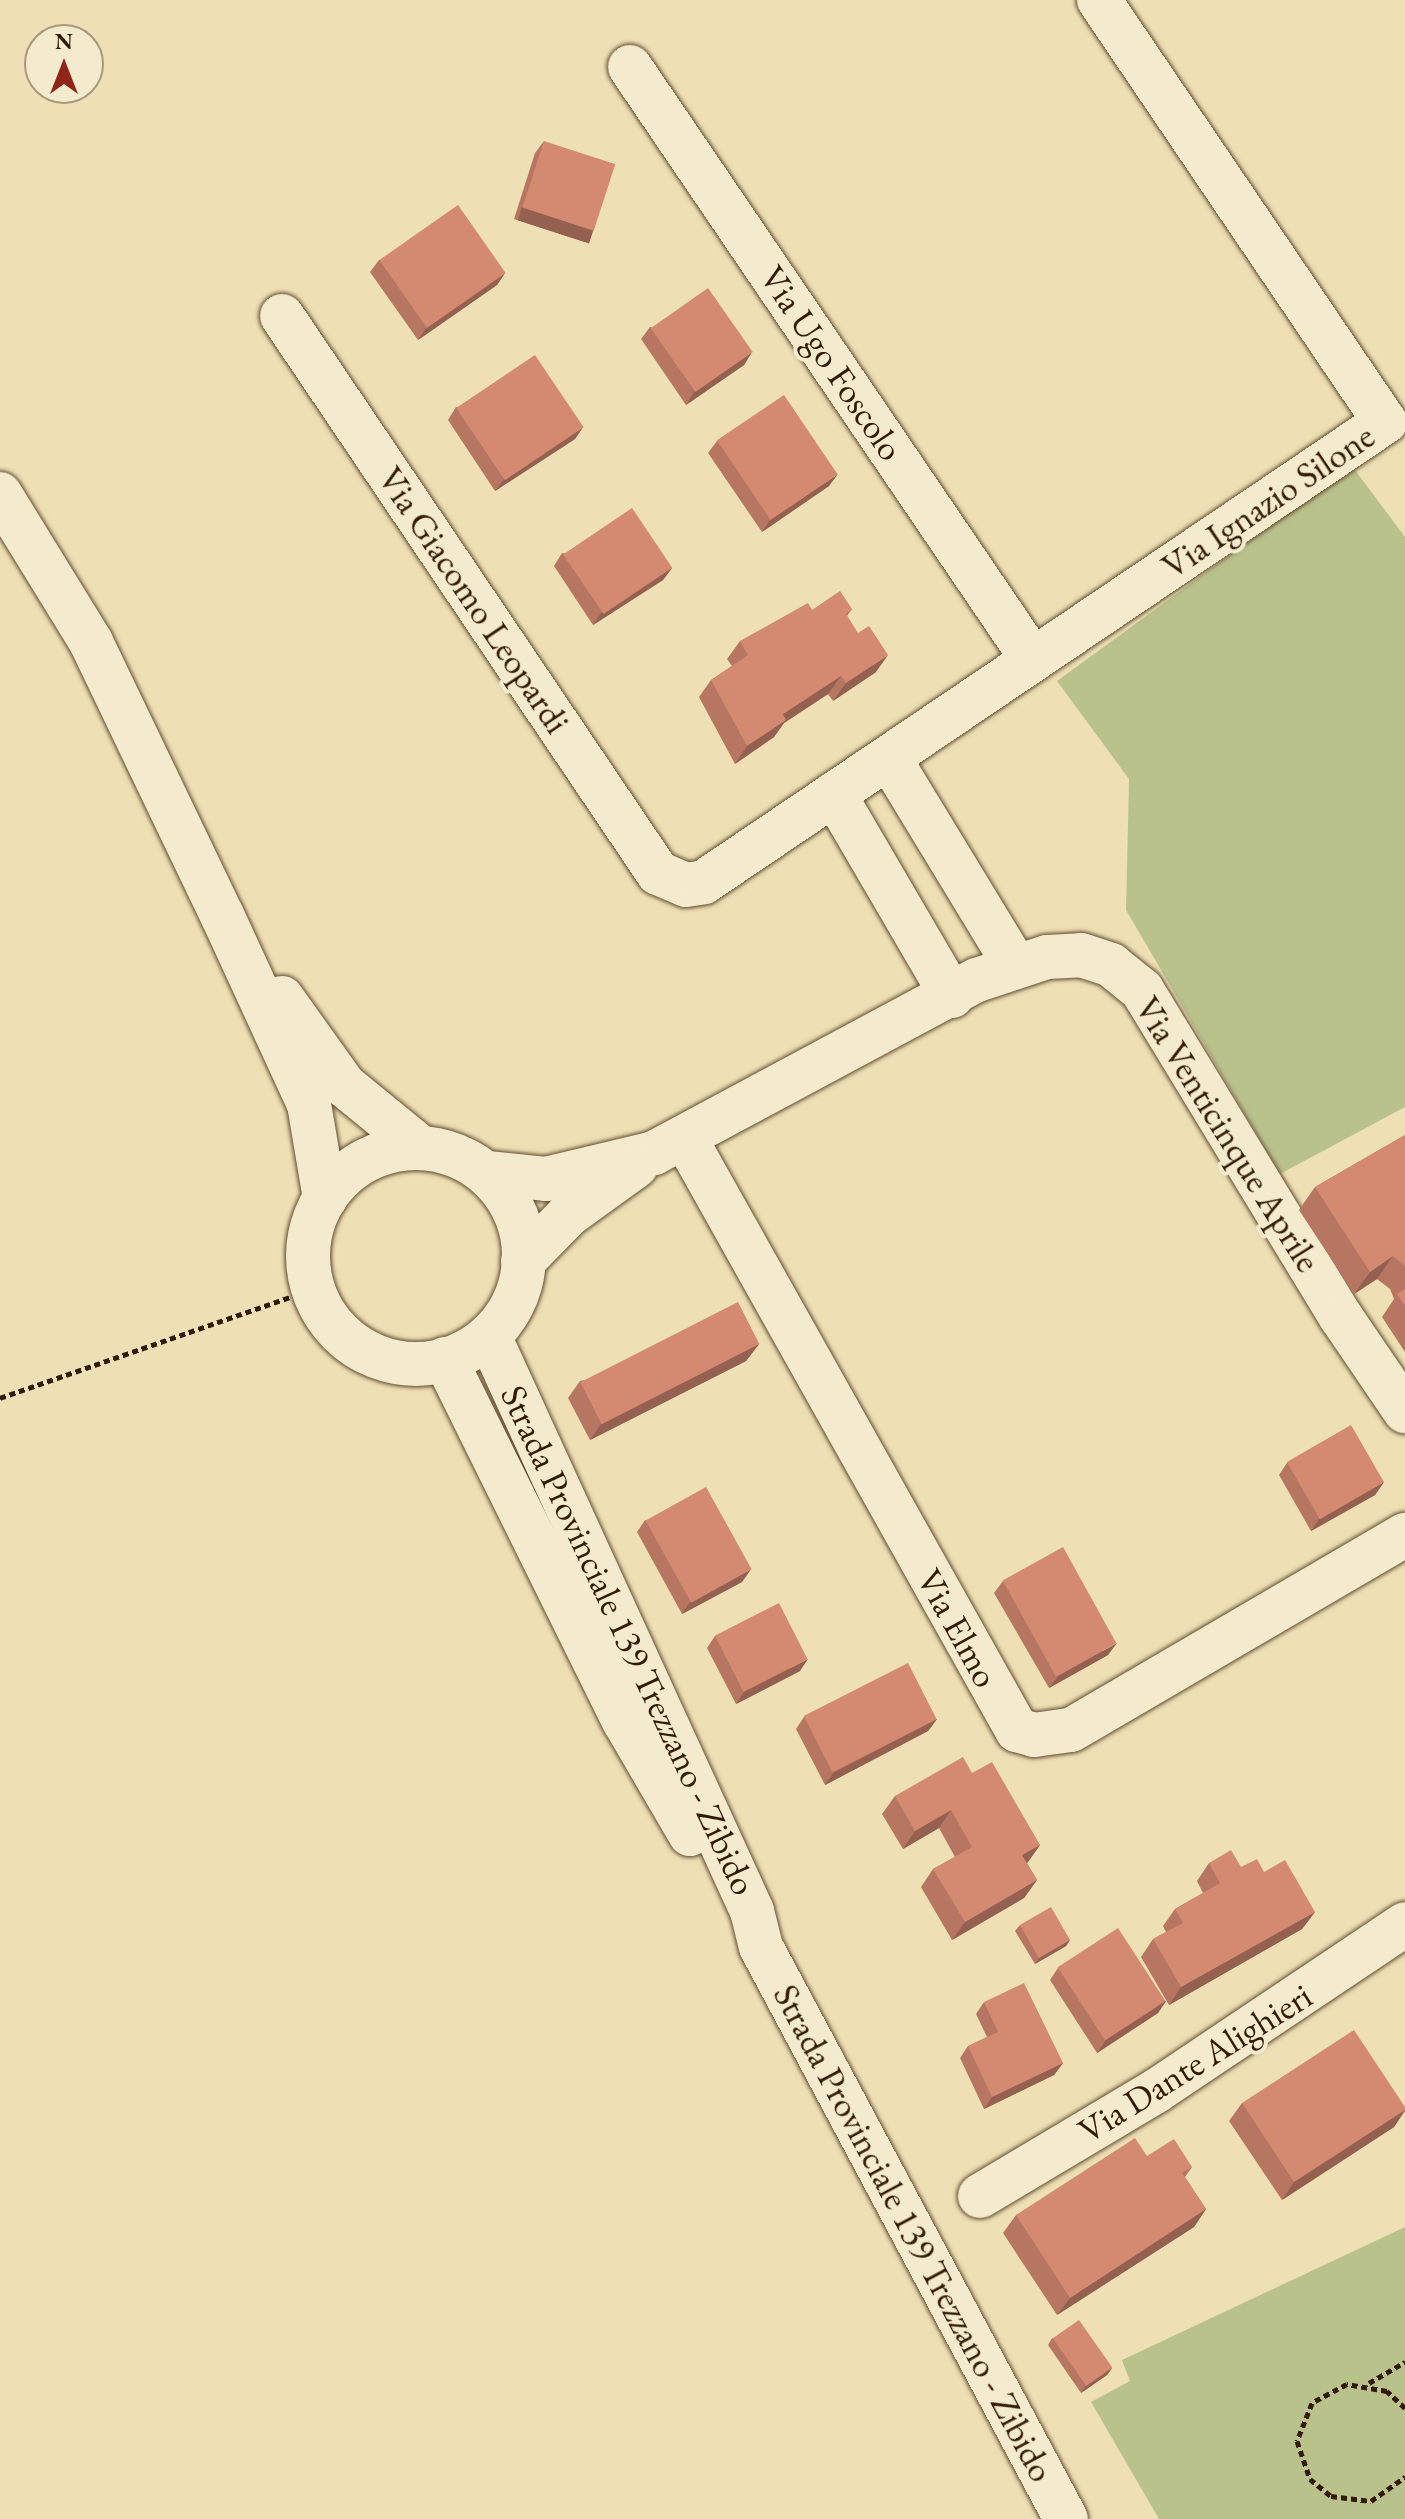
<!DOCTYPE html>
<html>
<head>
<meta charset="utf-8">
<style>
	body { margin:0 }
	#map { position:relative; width:1405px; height:2519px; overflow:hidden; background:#eee0b4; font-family:"EB Garamond",serif }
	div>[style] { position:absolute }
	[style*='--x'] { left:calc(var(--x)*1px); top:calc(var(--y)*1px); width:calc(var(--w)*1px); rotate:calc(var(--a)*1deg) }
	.green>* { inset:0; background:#bac28c }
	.path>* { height:5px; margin-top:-2.5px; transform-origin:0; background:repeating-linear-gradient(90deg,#331a05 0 6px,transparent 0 10px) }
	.roads { filter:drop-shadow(0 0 2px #624c31) drop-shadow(0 0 2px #624c31) }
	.minor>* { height:44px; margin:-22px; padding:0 22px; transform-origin:22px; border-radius:22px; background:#f4ebce }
	.secondary>* { height:44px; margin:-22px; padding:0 22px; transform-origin:22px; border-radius:22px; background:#f4ebce }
	.secondary>.ring { margin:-22px; padding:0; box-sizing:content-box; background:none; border:44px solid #f4ebce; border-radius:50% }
	.wall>* { inset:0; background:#b67661 }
	.shaded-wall>* { inset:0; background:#94604f; transform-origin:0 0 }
	.building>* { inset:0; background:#d48971; transform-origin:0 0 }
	span { translate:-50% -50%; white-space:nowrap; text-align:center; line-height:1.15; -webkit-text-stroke:8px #f4ebce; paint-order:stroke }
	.street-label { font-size:36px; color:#331a05 }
	.north { position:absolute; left:24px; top:24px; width:80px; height:80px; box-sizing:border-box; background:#f4ebce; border:2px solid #a7977e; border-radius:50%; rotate:0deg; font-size:22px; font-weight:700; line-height:32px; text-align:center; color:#331a05 }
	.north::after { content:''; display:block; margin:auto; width:28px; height:36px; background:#8f2418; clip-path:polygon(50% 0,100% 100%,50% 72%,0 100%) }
</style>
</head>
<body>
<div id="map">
	<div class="green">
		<div style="clip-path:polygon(1352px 466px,1405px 537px,1405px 1107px,1280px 1174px,1126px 910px,1129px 779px,1057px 681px)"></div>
		<div style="clip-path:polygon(1405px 2227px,1405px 2519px,1159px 2519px,1091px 2402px,1130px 2381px,1122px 2360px)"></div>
	</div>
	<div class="path">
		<div style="--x:0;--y:1398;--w:331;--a:-19.2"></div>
		<div style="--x:1369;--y:2383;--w:42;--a:-30.3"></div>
		<div style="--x:1405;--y:2408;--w:25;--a:-137"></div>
		<div style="--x:1387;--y:2391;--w:41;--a:-170.1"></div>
		<div style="--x:1347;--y:2384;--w:40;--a:152"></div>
		<div style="--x:1312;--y:2403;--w:41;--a:111.5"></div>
		<div style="--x:1297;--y:2441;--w:40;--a:71.1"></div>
		<div style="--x:1310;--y:2479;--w:27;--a:39"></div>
		<div style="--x:1331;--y:2496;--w:40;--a:7.1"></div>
		<div style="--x:1371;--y:2501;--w:42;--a:-35.2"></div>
	</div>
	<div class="roads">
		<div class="minor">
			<div style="--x:630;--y:67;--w:717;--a:55.8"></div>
			<div style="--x:282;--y:316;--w:672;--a:55.98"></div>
			<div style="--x:658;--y:873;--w:30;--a:23"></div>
			<div style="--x:686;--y:885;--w:18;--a:-9"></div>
			<div style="--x:704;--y:882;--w:822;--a:-34.04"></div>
			<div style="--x:1385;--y:422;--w:510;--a:-124.13"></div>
			<div style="--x:889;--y:758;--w:242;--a:58.7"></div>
			<div style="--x:834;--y:794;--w:234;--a:59.7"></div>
			<div style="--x:685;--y:1138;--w:679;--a:60.72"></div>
			<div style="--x:1017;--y:1730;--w:18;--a:16"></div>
			<div style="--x:1034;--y:1735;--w:37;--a:-8"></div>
			<div style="--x:1071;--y:1730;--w:387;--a:-30.3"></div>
			<div style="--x:487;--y:1173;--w:59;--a:5.8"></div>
			<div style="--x:546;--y:1179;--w:111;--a:-13.5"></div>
			<div style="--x:654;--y:1153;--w:366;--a:-28.2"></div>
			<div style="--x:977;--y:980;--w:74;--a:-18.2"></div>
			<div style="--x:1047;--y:957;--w:34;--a:-3"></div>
			<div style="--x:1081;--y:955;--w:32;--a:18"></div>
			<div style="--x:1111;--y:965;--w:40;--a:39"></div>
			<div style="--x:1142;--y:990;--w:383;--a:58.7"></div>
			<div style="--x:1341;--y:1317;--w:114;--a:55.8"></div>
			<div style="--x:523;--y:1261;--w:64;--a:-45.6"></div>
			<div style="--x:568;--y:1215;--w:84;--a:-35.8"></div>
			<div style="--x:980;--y:2196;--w:205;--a:-30.8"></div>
			<div style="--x:1156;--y:2091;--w:300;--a:-33.8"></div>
		</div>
		<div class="secondary">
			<div style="--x:0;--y:494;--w:174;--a:58.4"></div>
			<div style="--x:91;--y:642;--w:303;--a:64.4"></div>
			<div style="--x:222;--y:915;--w:208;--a:65.3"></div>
			<div style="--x:309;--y:1104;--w:96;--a:80.4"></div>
			<div style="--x:282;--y:998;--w:107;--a:54.5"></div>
			<div style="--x:344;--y:1085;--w:98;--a:39.2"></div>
			<div class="ring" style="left:308px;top:1148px;width:172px;height:172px"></div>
			<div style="--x:489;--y:1336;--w:632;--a:65.42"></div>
			<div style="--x:752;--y:1911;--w:37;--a:76"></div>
			<div style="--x:761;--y:1947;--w:648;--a:61.93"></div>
			<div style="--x:445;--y:1359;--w:404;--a:63.7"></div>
			<div style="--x:624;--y:1721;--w:131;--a:59.7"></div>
		</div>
	</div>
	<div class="wall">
		<div style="clip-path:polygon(544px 141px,593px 230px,585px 242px,514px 219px,535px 153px)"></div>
		<div style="clip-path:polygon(379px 260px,505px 273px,497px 285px,418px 340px,370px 272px)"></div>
		<div style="clip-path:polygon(650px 327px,752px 352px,744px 365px,686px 405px,641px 339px)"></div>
		<div style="clip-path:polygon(456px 407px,583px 427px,575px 439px,495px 491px,448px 420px)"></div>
		<div style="clip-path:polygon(717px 441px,829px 486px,762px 532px,708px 453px)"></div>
		<div style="clip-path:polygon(562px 553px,672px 568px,663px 580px,593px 625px,554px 566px)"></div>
		<div style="clip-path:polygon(852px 609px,847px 616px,876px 672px,833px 701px,828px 694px,784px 723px,774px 737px,735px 764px,699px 697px,711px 680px,732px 666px,727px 659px,740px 641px,812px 610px)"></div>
		<div style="clip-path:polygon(1405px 1135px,1405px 1352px,1382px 1317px,1394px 1299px,1390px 1289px,1377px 1279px,1354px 1294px,1299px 1210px,1315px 1187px)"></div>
		<div style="clip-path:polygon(759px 1344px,746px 1361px,590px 1440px,568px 1398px,580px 1381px)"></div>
		<div style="clip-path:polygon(1287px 1463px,1384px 1482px,1375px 1495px,1311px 1531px,1279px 1475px)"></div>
		<div style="clip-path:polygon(645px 1520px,751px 1569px,742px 1582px,682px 1614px,637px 1532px)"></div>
		<div style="clip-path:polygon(1003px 1581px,1108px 1655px,1049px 1688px,994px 1593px)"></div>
		<div style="clip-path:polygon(715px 1636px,800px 1671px,736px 1704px,707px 1648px)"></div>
		<div style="clip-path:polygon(804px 1717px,937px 1719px,928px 1731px,825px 1785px,796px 1729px)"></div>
		<div style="clip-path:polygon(972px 1773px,1040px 1845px,1027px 1863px,1037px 1880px,1024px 1898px,952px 1940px,921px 1887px,933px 1869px,955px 1857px,939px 1828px,903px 1849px,882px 1814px,895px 1796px)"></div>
		<div style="clip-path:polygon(1209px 1863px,1264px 1872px,1315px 1912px,1302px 1929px,1169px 2005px,1141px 1957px,1153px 1939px,1166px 1932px,1163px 1926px,1175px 1909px,1203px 1893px,1197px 1881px)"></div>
		<div style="clip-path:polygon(1020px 1925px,1070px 1940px,1066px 1946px,1035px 1964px,1015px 1931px)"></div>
		<div style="clip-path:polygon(1058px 1968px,1166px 2001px,1158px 2013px,1097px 2053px,1050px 1980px)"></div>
		<div style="clip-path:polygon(984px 2002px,1063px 2063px,1054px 2075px,984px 2109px,960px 2058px,968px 2046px,987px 2037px,976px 2014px)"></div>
		<div style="clip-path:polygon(1242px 2103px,1405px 2107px,1405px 2111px,1394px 2127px,1282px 2200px,1229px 2121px)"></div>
		<div style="clip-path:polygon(1147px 2156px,1192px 2167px,1185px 2177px,1206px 2209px,1194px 2227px,1057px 2315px,1003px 2233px,1016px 2215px)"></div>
		<div style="clip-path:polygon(1052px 2338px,1112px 2368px,1107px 2375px,1081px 2393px,1048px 2345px)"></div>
	</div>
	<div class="shaded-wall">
		<div style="left:522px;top:207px;width:75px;height:14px;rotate:18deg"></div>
		<div style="clip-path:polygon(505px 273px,497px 285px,418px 340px,426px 328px)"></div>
		<div style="clip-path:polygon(752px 352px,744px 365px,686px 405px,694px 392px)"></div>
		<div style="clip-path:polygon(583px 427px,575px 439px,495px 491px,504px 479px)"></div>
		<div style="clip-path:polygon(838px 474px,829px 486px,762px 532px,770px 520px)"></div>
		<div style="clip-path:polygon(672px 568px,663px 580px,593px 625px,601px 613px)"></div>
		<div style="clip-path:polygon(888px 655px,876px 672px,833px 701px,846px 683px)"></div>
		<div style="clip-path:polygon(841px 676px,828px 694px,784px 723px,774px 737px,735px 764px,747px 746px,783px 714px)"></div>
		<div style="clip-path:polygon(1393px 1256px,1377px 1279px,1354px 1294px,1370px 1272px)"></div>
		<div style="clip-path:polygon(759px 1344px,746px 1361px,590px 1440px,602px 1423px)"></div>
		<div style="clip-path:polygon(1384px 1482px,1375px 1495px,1311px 1531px,1319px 1519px)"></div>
		<div style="clip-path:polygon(751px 1569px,742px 1582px,682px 1614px,690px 1602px)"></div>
		<div style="clip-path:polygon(1117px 1643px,1108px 1655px,1049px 1688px,1058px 1676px)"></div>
		<div style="clip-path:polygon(808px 1659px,800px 1671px,736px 1704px,744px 1692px)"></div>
		<div style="clip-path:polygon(937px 1719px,928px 1731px,825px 1785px,833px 1773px)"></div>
		<div style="clip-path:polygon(951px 1810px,939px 1828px,903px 1849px,915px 1831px)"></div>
		<div style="clip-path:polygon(1040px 1845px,1028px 1862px,1010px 1873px,1022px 1855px)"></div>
		<div style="clip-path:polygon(1037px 1880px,1024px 1898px,952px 1940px,965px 1922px)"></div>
		<div style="clip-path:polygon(1315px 1912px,1302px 1929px,1169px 2005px,1181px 1987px)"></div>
		<div style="clip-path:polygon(1070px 1940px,1066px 1946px,1035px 1964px,1039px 1958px)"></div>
		<div style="clip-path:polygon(1166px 2001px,1158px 2013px,1097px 2053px,1106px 2040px)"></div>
		<div style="clip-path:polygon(1063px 2063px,1054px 2075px,984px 2109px,992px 2097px)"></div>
		<div style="clip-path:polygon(1405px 2110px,1394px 2127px,1282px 2200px,1294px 2182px)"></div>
		<div style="clip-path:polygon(1206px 2209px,1194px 2227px,1057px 2315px,1070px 2298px)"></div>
		<div style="clip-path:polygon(1112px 2368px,1107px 2375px,1081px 2393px,1085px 2387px)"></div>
	</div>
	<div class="building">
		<div style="left:544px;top:141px;width:75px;height:70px;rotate:18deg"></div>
		<div style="left:458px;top:205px;width:83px;height:96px;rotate:55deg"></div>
		<div style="left:708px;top:288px;width:78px;height:70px;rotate:55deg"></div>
		<div style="left:535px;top:355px;width:87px;height:95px;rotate:56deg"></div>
		<div style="left:784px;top:395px;width:96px;height:81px;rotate:56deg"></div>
		<div style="left:632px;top:508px;width:72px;height:83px;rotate:56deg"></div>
		<div style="clip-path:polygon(840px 591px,852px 609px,846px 614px,858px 633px,869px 626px,888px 655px,846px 683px,841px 676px,783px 714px,786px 720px,747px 746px,711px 680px,748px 655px,740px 641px,808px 603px,812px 610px)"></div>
		<div style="clip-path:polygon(1405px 1135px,1405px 1266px,1393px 1256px,1370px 1272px,1315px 1187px)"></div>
		<div style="clip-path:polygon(1405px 1289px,1405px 1306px,1397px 1294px)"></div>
		<div style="left:738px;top:1302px;width:47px;height:177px;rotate:63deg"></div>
		<div style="left:1351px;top:1425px;width:66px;height:74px;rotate:60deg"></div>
		<div style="left:706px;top:1487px;width:94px;height:69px;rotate:61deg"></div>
		<div style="left:1063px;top:1547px;width:110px;height:69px;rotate:61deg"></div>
		<div style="left:779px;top:1603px;width:63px;height:72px;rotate:63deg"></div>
		<div style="left:908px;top:1663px;width:63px;height:117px;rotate:63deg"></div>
		<div style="clip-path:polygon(963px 1757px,972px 1773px,992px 1762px,1040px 1845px,1022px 1855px,1037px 1880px,965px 1922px,933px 1869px,972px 1847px,951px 1810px,915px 1831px,895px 1796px)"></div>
		<div style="clip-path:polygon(1231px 1850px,1241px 1867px,1257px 1859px,1264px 1872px,1285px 1860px,1315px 1912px,1181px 1987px,1153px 1939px,1183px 1923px,1175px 1909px,1220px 1883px,1209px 1863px)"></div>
		<div style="left:1051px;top:1907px;width:38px;height:36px;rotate:60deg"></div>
		<div style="left:1118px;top:1928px;width:87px;height:72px;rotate:57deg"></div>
		<div style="clip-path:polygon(1024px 1983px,1063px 2063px,992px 2097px,968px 2046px,998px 2032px,984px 2002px)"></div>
		<div style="clip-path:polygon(1354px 2030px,1405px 2107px,1405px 2110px,1294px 2182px,1242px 2103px)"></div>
		<div style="clip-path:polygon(1135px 2138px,1147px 2156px,1174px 2139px,1192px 2167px,1182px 2173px,1206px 2209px,1070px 2298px,1016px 2215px)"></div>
		<div style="left:1079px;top:2320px;width:58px;height:32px;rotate:55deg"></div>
	</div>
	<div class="street-label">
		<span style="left:832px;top:363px;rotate:56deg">Via Ugo Foscolo</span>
		<span style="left:1268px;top:501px;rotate:-34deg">Via Ignazio Silone</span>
		<span style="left:474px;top:600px;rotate:56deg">Via Giacomo Leopardi</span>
		<span style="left:1228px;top:1134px;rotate:58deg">Via Venticinque Aprile</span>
		<span style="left:958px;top:1628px;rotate:61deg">Via Elmo</span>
		<span style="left:629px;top:1640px;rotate:65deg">Strada Provinciale 139 Trezzano - Zibido</span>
		<span style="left:1195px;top:2063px;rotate:-32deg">Via Dante Alighieri</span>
		<span style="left:914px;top:2233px;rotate:62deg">Strada Provinciale 139 Trezzano - Zibido</span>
	</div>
	<div class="north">N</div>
</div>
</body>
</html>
